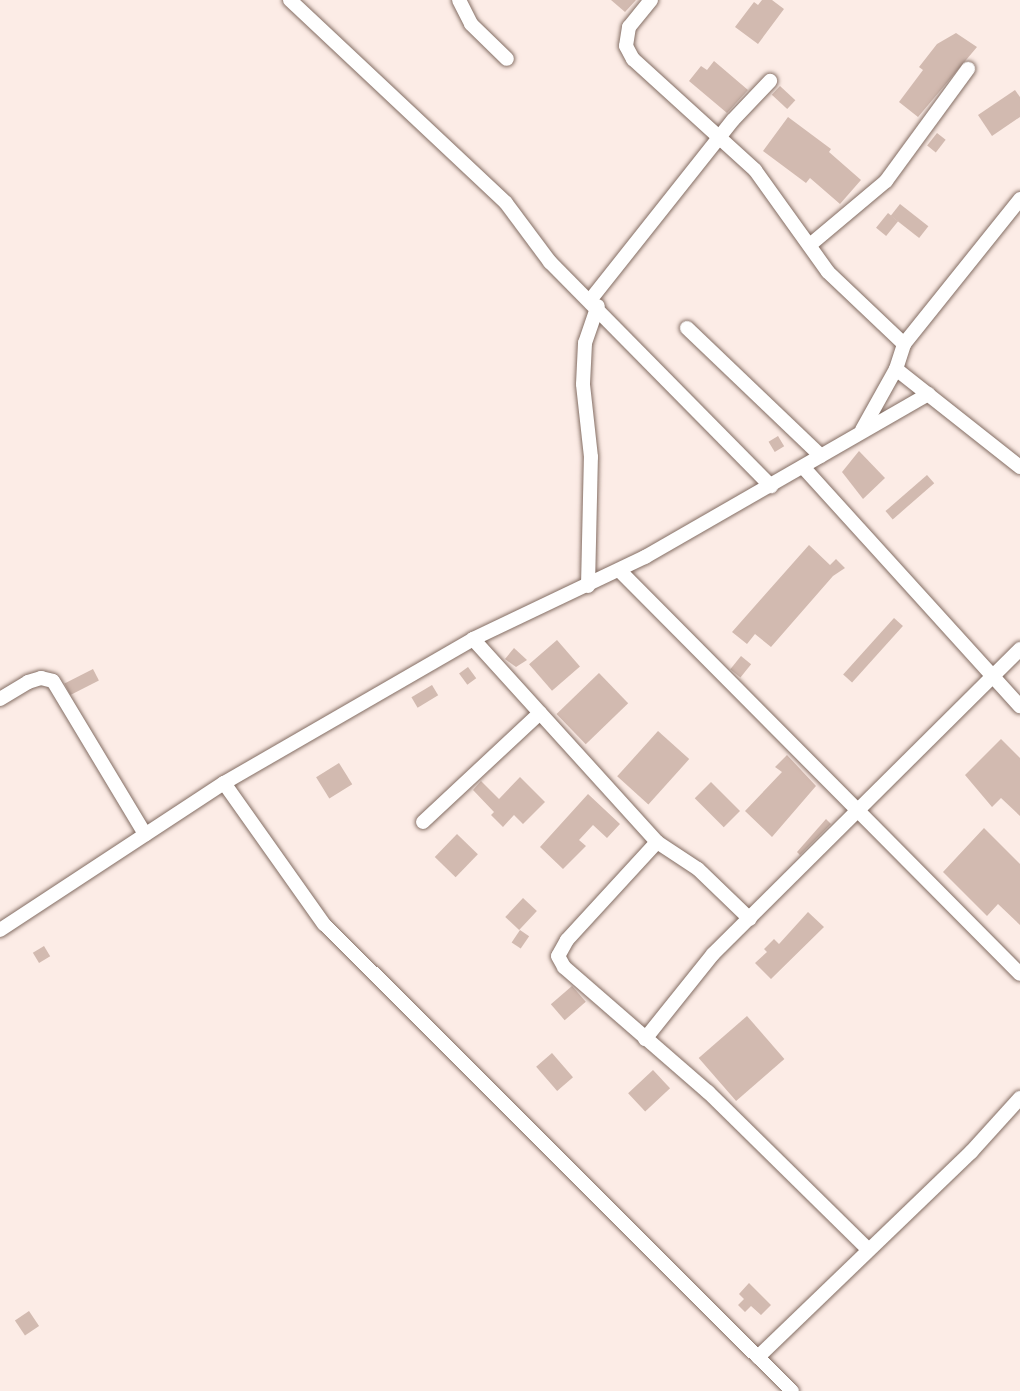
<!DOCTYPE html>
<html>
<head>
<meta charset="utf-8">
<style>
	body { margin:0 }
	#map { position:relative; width:1020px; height:1391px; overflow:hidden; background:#fcece6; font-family:"Golos Text",sans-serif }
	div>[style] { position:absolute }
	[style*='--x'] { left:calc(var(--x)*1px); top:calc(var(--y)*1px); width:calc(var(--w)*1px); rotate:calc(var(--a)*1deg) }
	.building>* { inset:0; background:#d2bab0; transform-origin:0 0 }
	.roads { filter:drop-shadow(0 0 2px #836d63) drop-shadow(0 0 2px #836d63) }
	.minor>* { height:14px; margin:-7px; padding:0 7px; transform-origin:7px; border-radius:7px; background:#fff }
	span { translate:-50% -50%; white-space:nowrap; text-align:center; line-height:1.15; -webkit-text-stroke:4.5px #fcece6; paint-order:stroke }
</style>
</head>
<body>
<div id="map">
	<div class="building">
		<div style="clip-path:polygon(611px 0,636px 0,625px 12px)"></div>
		<div style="clip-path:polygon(762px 0,772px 0,784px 9px,758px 44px,735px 27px,754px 2px,758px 5px)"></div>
		<div style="clip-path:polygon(956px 33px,977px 47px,918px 117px,899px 102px,923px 70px,919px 67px,937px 44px)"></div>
		<div style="clip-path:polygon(714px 61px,748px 90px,727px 113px,689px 81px,701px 66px,707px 70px)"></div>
		<div style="left:780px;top:86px;width:21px;height:12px;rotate:43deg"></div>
		<div style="clip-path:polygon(1015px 90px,1020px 97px,1020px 117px,992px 136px,978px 115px)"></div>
		<div style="clip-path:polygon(788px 117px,831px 149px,829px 152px,861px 180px,840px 204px,810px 178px,806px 183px,763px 151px)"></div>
		<div style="left:937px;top:133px;width:11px;height:16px;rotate:38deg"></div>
		<div style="left:900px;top:204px;width:36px;height:15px;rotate:38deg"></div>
		<div style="left:888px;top:213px;width:13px;height:19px;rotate:39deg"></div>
		<div style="left:778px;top:436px;width:12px;height:11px;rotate:59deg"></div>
		<div style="clip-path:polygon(859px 451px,885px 478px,863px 499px,842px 472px)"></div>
		<div style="left:927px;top:475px;width:11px;height:55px;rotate:49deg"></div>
		<div style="clip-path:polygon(809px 545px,830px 565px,836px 559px,845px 568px,833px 576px,771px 647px,755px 634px,747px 644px,732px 632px)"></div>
		<div style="left:894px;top:618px;width:12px;height:76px;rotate:42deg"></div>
		<div style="left:557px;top:640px;width:35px;height:37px;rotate:49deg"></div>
		<div style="clip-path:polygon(514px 648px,527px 660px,516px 667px,505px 659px)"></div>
		<div style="left:741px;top:656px;width:13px;height:17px;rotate:39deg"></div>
		<div style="left:468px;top:667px;width:14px;height:11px;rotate:54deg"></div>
		<div style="left:93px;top:669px;width:13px;height:32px;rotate:63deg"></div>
		<div style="left:599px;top:673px;width:42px;height:59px;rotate:46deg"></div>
		<div style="left:432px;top:685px;width:12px;height:24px;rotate:59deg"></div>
		<div style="left:658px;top:731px;width:42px;height:61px;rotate:42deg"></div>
		<div style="clip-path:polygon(1001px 739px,1020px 758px,1020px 816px,1001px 798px,992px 807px,965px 775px)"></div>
		<div style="clip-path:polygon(787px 755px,816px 786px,772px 837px,745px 811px,782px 772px,775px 767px)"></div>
		<div style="left:339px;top:763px;width:25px;height:27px;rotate:58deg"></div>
		<div style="clip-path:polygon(520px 777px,545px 802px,523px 824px,514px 815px,503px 827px,491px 815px,494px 812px,473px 790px,481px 781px,499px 799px)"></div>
		<div style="left:711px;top:782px;width:41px;height:23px;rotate:45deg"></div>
		<div style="clip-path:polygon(588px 794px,620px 824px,607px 838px,593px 825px,579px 840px,586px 846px,563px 869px,540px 847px)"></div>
		<div style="clip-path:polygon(826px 819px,831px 824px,800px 855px,797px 852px)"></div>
		<div style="clip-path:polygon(984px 828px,1020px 864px,1020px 925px,998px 904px,987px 916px,943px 872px)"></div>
		<div style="left:457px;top:834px;width:29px;height:32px;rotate:44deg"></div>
		<div style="left:523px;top:898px;width:19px;height:26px;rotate:43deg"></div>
		<div style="clip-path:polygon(808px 912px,824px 927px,771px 979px,755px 963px,767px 952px,764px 949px,774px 939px,779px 944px)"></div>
		<div style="left:520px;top:930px;width:11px;height:15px;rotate:34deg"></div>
		<div style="left:44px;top:946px;width:12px;height:13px;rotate:59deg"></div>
		<div style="left:572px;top:986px;width:21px;height:28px;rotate:49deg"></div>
		<div style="left:747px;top:1016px;width:57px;height:64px;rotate:49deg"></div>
		<div style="left:552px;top:1053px;width:32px;height:21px;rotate:49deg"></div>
		<div style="left:653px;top:1070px;width:25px;height:34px;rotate:47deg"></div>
		<div style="clip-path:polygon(749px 1283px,771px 1305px,761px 1315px,751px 1306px,745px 1312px,738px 1305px,744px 1299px,739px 1294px)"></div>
		<div style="left:29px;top:1311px;width:18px;height:17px;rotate:56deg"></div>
	</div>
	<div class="roads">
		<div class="minor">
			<div style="--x:290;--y:0;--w:296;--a:43.2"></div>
			<div style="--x:506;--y:203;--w:74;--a:53.3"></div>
			<div style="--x:550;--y:262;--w:315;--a:45.4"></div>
			<div style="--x:459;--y:0;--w:27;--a:63"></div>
			<div style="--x:471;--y:24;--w:50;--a:44.2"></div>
			<div style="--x:651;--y:0;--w:35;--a:129"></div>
			<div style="--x:629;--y:27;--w:19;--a:99"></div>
			<div style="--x:626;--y:46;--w:15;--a:62"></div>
			<div style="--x:633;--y:59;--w:165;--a:42.3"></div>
			<div style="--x:755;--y:170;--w:125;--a:54.4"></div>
			<div style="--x:828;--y:272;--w:105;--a:43.5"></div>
			<div style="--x:811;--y:244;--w:98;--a:-40"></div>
			<div style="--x:886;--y:181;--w:139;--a:-53.8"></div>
			<div style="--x:591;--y:299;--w:228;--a:-51.6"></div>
			<div style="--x:733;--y:120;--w:54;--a:-46.5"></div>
			<div style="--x:687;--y:328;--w:185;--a:43.7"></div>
			<div style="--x:896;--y:369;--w:158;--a:38.3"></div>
			<div style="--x:862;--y:430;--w:70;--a:-60.9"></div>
			<div style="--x:896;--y:369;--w:26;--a:-72"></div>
			<div style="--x:904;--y:344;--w:186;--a:-51.3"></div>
			<div style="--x:803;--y:467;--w:323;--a:47.8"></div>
			<div style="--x:619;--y:570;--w:569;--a:45.21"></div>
			<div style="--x:588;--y:586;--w:129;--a:-88.7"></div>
			<div style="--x:591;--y:457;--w:73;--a:-96.3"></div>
			<div style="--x:583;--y:384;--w:41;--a:-87.2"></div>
			<div style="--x:585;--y:343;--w:39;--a:-71"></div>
			<div style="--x:473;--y:639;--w:274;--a:47.8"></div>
			<div style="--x:657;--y:842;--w:133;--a:132.6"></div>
			<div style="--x:567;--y:940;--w:18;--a:119"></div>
			<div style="--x:558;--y:956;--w:13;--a:61"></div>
			<div style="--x:564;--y:967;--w:191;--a:41"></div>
			<div style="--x:708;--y:1092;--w:223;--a:44.5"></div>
			<div style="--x:0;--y:699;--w:33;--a:-31"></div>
			<div style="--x:28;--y:682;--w:14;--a:-17"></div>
			<div style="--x:41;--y:678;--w:12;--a:14"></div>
			<div style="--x:53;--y:681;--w:179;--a:59"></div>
			<div style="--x:224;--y:783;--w:173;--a:54.7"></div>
			<div style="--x:324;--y:924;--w:661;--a:44.94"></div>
			<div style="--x:423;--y:822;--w:160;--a:-43"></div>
			<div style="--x:657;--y:842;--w:49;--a:33.4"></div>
			<div style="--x:698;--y:869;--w:72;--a:43.9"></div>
			<div style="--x:0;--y:930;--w:268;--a:-33.3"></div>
			<div style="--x:224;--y:783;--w:288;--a:-30"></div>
			<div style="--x:473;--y:639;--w:191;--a:-25.5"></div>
			<div style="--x:645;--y:557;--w:327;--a:-29.9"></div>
			<div style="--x:645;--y:1039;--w:109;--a:-51.3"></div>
			<div style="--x:713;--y:954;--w:433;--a:-44.8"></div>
			<div style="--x:758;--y:1357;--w:296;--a:-43.9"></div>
			<div style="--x:971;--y:1152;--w:73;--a:-47.8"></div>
		</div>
	</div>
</div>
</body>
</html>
